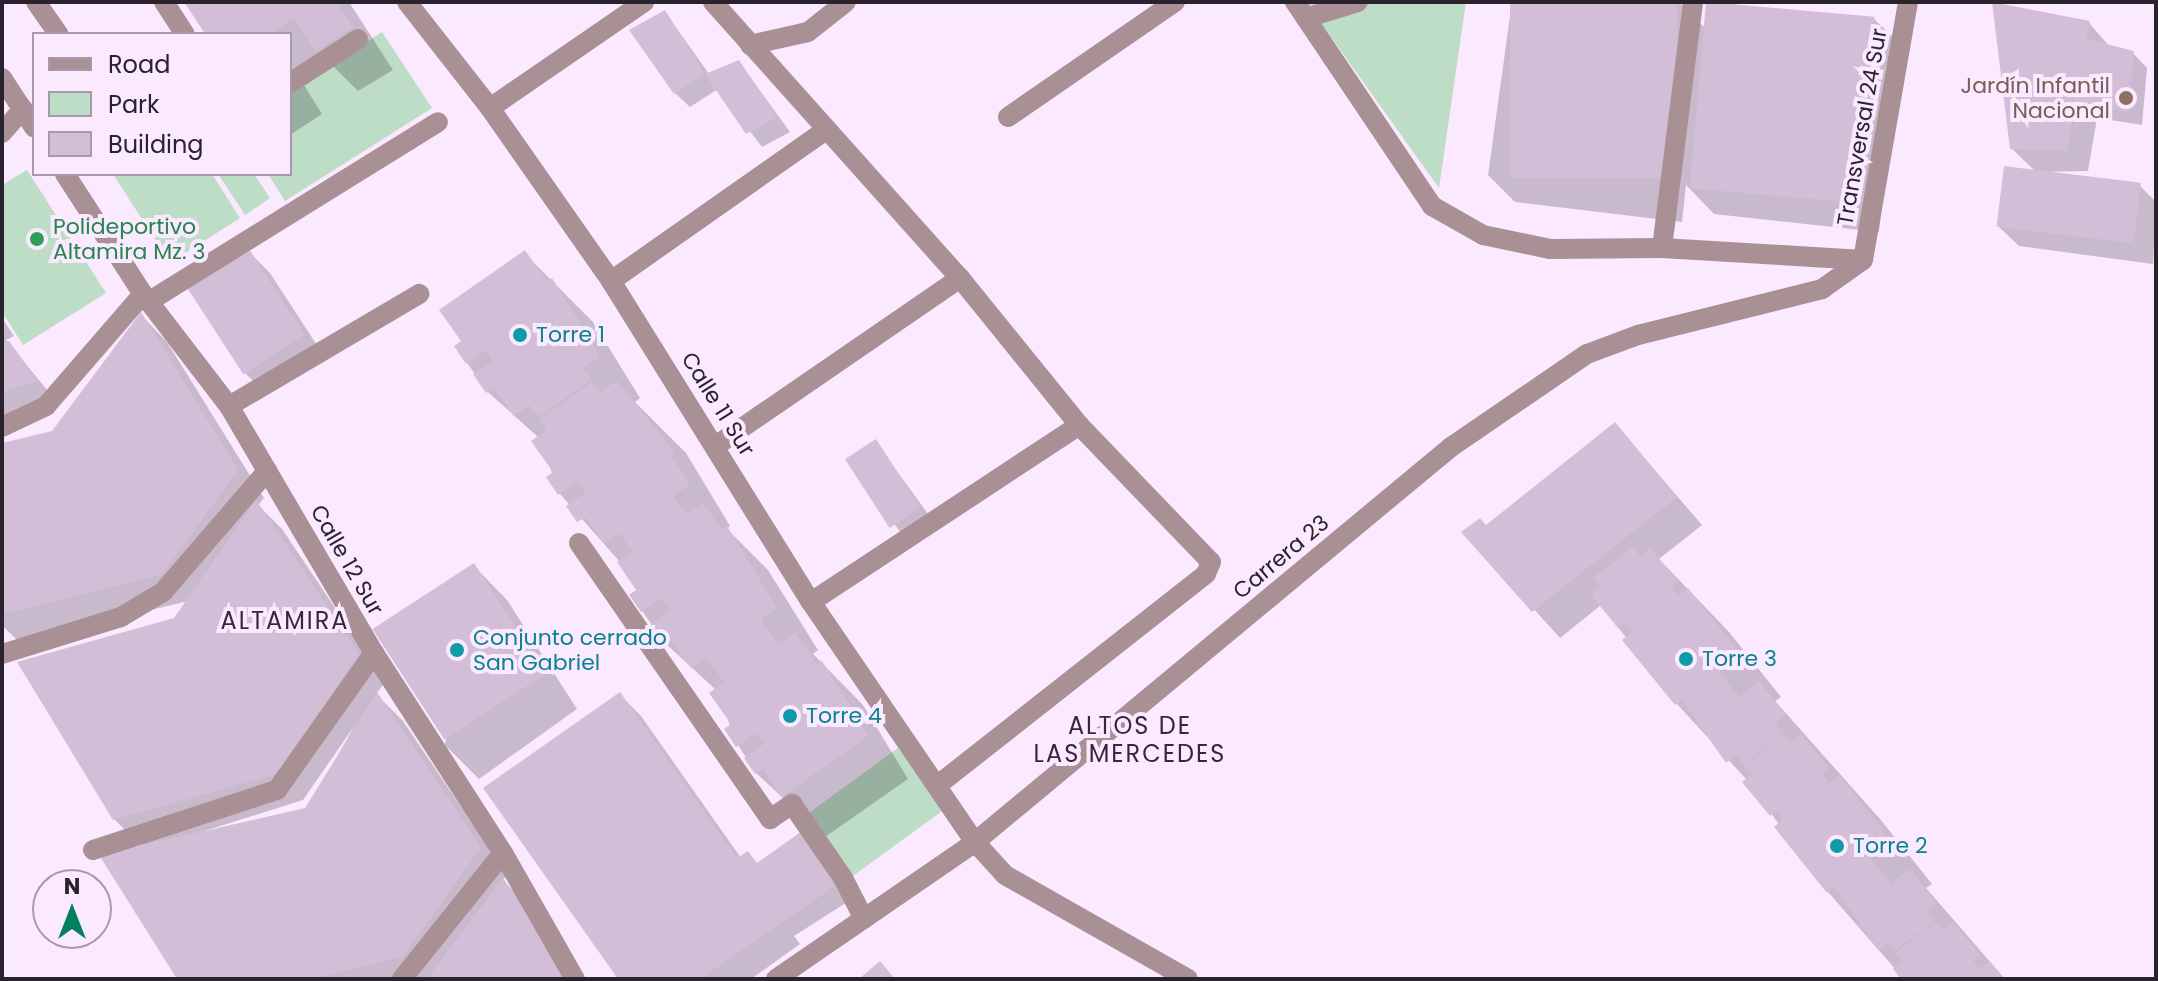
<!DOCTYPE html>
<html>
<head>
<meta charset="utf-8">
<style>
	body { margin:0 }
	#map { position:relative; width:2158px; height:981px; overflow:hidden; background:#fae9ff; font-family:Poppins,sans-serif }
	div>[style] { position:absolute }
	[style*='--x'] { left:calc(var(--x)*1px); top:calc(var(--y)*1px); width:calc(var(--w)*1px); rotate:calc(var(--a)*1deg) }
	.green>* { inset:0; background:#beddc7; transform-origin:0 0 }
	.shadow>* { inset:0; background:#0003; transform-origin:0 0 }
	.building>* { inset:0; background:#d3bed8; transform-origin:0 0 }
	.lane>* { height:20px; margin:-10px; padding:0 10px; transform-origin:10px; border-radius:10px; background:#a99095 }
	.street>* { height:20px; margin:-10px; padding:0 10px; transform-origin:10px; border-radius:10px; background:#a99095 }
	.dots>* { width:22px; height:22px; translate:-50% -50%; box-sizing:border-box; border:4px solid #fae9ff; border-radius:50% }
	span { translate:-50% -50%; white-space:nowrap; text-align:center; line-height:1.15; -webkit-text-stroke:8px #fae9ff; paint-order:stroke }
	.education-label { font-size:22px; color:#785e54 }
	.right { translate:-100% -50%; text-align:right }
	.street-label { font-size:22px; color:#2a222c }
	.leisure-label { font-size:22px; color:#27864d }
	.left { translate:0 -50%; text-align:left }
	.culture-label { font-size:22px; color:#0d838f }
	.neighbourhood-label { font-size:24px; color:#37273b; letter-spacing:2px }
	.frame { position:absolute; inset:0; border:4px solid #2a222c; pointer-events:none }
	.legend { position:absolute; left:32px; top:32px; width:260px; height:144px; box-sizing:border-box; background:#fae9ff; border:2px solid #a799ab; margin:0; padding:10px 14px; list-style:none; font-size:24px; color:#2a222c }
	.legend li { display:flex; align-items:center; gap:16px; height:40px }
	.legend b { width:40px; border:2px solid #a799ab }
	.north { position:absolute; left:32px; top:869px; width:80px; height:80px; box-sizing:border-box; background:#fae9ff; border:2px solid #a799ab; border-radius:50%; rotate:0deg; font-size:22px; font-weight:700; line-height:32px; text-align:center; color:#2a222c }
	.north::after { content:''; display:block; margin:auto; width:28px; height:36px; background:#027f5e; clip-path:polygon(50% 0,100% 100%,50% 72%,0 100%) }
</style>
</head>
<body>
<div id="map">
	<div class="green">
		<div style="clip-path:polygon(1306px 2px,1466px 2px,1439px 188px)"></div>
		<div style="clip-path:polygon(382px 32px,432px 108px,285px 201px,268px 174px,290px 174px,290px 92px)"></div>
		<div style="clip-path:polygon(27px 170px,106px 293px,23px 345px,2px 312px,2px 185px)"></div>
		<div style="clip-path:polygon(113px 174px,212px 174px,240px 218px,170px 263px)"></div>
		<div style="clip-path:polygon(218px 174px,254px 174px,270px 198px,245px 215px)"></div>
		<div style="left:898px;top:748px;width:77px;height:113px;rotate:54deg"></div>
	</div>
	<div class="shadow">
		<div style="clip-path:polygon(186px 2px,349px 2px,393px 70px,358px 91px,330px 63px,302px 82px,322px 114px,290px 135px,290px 34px,207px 34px)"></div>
		<div style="clip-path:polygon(1512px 2px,1679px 2px,1705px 28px,1708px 2px,1873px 18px,1900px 44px,1879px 232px,1714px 214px,1686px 185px,1682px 222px,1515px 202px,1488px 175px)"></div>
		<div style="clip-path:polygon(665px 12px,709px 74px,739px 62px,790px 132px,762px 147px,718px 89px,690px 107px,675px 93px)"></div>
		<div style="clip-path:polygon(2089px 23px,2110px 47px,2133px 53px,2147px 68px,2142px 125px,2097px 118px,2088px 171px,2036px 172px,2011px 148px)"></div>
		<div style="clip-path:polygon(2140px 186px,2156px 202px,2153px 264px,2019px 246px,1997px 225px)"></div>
		<div style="clip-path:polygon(249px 252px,270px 273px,324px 356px,266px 394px,245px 373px,191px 290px)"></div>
		<div style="clip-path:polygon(524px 253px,593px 322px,640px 398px,635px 402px,686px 453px,730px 526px,727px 529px,768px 570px,818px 650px,813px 654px,863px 705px,908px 779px,825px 837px,756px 773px,738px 745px,716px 690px,664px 642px,631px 595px,639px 590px,620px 562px,560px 494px,539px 438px,488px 392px,467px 363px,463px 342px)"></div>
		<div style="clip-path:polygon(evenodd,141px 315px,167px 342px,264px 498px,258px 505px,282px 529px,385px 682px,376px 694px,403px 721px,507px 875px,503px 880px,529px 907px,576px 979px,180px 979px,142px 847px,114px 819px,175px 620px,188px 601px,19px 642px,2px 625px,2px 445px,53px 432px,141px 315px,355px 725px,307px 810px,182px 838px,303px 800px,355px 725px)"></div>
		<div style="clip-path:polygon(2px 318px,14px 336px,6px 340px,57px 402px,2px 420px)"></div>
		<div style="clip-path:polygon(1615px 424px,1702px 525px,1659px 559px,1729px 632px,1781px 697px,1775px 701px,1880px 819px,1932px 884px,1926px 888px,2005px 979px,1904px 979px,1828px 892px,1747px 780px,1677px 704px,1601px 605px,1560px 638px,1464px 532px,1486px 527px)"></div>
		<div style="left:875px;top:441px;width:101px;height:33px;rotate:54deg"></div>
		<div style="clip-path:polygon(473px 565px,507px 600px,577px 709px,479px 779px,445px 745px)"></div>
		<div style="clip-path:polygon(620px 695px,641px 716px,741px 858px,748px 854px,758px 864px,802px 834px,852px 899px,794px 936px,800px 944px,751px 979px,620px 979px)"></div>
	</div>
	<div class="building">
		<div style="clip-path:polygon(184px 2px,336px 2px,353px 27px,315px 51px,294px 18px,270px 34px,205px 34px)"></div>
		<div style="left:1510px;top:2px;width:167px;height:176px"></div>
		<div style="left:1706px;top:2px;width:169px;height:187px;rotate:5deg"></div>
		<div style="clip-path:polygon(1992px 2px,2090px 21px,2086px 39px,2134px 51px,2128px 112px,2075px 103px,2067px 151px,2010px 149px)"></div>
		<div style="clip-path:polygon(665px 10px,705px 74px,739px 60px,777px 117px,746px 134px,705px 74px,674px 94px,629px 30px)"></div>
		<div style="left:2004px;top:166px;width:138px;height:61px;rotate:7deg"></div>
		<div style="left:249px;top:249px;width:102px;height:73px;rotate:57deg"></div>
		<div style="clip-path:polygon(525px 250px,547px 282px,552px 278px,600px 356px,583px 368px,591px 380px,538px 417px,529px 405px,514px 416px,494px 388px,486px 393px,473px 374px,493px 361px,486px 350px,466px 364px,454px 346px,461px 341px,439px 310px)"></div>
		<div style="clip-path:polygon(141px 312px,238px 470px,162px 574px,2px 614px,2px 443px,52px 431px)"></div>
		<div style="clip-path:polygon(9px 341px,38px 381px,2px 392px,2px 342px)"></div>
		<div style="clip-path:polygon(617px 381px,675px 453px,671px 456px,690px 484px,673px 496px,678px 503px,686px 514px,703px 503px,722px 530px,727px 526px,777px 608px,761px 619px,778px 644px,795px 633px,817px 664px,822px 661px,868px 736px,782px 797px,763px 769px,755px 774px,744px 758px,764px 744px,756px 733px,736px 747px,724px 729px,731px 724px,709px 693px,724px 682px,706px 657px,691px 668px,670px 638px,663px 643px,650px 625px,670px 611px,661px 598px,641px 612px,629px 595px,636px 590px,617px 562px,633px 552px,619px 533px,604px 544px,585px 517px,577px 522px,566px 506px,586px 492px,578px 481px,558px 495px,546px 477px,553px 472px,531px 441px,547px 430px,539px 419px,592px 382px,600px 392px)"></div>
		<div style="clip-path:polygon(1615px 422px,1677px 497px,1532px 612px,1461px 532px,1480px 518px,1486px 525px)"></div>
		<div style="left:876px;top:439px;width:82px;height:37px;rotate:57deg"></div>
		<div style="clip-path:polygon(256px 500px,359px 654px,276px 774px,113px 820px,17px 662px,174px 618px)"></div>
		<div style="clip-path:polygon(1633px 547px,1640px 556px,1650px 548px,1678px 581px,1671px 587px,1678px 595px,1688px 588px,1741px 654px,1719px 671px,1739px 697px,1759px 681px,1786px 715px,1775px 723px,1783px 733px,1744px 765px,1736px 755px,1726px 763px,1682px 700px,1675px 705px,1622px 640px,1632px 632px,1625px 623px,1618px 628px,1591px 595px,1600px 587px,1593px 578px)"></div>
		<div style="left:474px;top:563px;width:132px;height:121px;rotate:57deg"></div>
		<div style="clip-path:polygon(377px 692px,481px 847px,403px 957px,310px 979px,177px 979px,99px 855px,305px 808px)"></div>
		<div style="clip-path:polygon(620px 692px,737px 858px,748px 851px,757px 863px,802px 831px,839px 883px,700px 979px,618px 979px,483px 788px)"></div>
		<div style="clip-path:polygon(1784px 734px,1791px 743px,1801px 734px,1829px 768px,1822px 774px,1829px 783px,1839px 775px,1892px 841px,1870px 858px,1891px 883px,1910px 869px,1937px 903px,1927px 911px,1935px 920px,1895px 951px,1887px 942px,1878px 950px,1834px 887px,1827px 893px,1774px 827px,1783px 819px,1776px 811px,1770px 816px,1742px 782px,1752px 774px,1744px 766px)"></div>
		<div style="clip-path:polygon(503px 878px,569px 979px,427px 979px)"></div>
		<div style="clip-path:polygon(1935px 921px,1942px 930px,1953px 922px,1980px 955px,1973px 961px,1980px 969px,1990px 962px,2004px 979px,1901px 979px,1893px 969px,1903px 962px,1896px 953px)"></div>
		<div style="clip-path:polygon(880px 961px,895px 979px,859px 979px)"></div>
	</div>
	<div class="lane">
		<div style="--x:36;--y:2;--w:39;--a:55"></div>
		<div style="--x:164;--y:2;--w:38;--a:57"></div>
		<div style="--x:290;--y:83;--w:81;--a:-32.9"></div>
		<div style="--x:229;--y:406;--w:221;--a:-30.5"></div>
		<div style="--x:579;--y:543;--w:336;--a:55.3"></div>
		<div style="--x:770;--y:819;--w:27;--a:-34"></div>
		<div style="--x:792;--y:804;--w:90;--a:55.4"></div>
		<div style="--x:843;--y:878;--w:46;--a:62.9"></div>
	</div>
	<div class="street">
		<div style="--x:407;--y:2;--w:135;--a:51.9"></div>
		<div style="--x:490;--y:108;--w:211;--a:55"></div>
		<div style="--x:611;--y:281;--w:378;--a:58.1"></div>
		<div style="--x:811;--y:602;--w:291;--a:55.7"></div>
		<div style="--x:975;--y:842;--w:45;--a:47.7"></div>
		<div style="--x:1005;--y:875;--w:210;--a:29.6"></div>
		<div style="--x:713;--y:2;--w:370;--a:48.2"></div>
		<div style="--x:960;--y:278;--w:189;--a:51"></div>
		<div style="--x:1079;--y:425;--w:190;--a:46.1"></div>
		<div style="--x:1211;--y:562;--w:13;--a:113"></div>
		<div style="--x:1206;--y:574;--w:342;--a:141.8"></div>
		<div style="--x:1295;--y:2;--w:246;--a:56.1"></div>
		<div style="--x:1432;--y:206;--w:59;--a:29.6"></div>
		<div style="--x:1483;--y:235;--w:68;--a:11.8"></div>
		<div style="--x:1550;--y:249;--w:112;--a:-0.5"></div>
		<div style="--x:1662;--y:248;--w:201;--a:3.4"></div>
		<div style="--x:1306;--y:18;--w:54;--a:-17.1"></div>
		<div style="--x:750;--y:45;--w:59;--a:-12.6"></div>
		<div style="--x:808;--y:32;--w:48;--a:-38.3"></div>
		<div style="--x:2;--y:78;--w:59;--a:56.9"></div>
		<div style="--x:490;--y:108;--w:187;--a:-34.5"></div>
		<div style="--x:1008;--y:117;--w:203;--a:-34.6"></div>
		<div style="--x:2;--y:133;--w:32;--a:-49"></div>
		<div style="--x:65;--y:174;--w:143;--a:57"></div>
		<div style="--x:143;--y:294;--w:141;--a:52.5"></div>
		<div style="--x:229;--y:406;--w:286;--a:59.6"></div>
		<div style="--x:374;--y:653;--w:238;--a:57.2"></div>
		<div style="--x:503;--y:853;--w:145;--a:60.3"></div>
		<div style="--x:1662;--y:248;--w:248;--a:-82.8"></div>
		<div style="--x:1863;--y:260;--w:262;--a:-80.1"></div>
		<div style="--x:611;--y:281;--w:264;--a:-35.1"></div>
		<div style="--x:148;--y:302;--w:341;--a:-31.8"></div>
		<div style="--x:2;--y:427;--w:49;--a:-25.5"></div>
		<div style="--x:46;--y:406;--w:148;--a:-49.1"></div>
		<div style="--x:717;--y:445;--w:295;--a:-34.5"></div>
		<div style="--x:811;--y:602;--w:321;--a:-33.4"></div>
		<div style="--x:2;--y:654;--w:125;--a:-17.3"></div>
		<div style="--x:121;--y:617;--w:49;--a:-30.8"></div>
		<div style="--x:163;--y:592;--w:160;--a:-49.3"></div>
		<div style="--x:93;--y:850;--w:194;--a:-18.1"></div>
		<div style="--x:277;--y:790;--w:168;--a:-54.7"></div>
		<div style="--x:402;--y:979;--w:161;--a:-51.3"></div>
		<div style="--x:776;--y:979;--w:242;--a:-34.5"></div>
		<div style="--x:975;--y:842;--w:619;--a:-39.69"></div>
		<div style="--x:1451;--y:447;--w:165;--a:-34.4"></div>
		<div style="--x:1587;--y:354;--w:54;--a:-20.4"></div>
		<div style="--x:1638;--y:335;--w:190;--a:-14"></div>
		<div style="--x:1822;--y:289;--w:50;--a:-35.3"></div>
	</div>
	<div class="dots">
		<div style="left:2126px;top:98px;background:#8d6e63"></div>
		<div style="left:37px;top:239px;background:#2e9e5b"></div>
		<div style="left:520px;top:335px;background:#0f9aa8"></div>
		<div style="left:457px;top:650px;background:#0f9aa8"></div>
		<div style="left:1686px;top:659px;background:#0f9aa8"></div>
		<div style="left:790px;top:716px;background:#0f9aa8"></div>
		<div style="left:1837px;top:846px;background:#0f9aa8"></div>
	</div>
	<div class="education-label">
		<span class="right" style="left:2110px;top:98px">Jardín Infantil<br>Nacional</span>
	</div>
	<div class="street-label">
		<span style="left:1862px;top:127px;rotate:-80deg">Transversal 24 Sur</span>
		<span style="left:718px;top:404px;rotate:58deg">Calle 11 Sur</span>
		<span style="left:1281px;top:557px;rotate:-40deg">Carrera 23</span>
		<span style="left:347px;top:560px;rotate:60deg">Calle 12 Sur</span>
	</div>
	<div class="leisure-label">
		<span class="left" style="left:53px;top:239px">Polideportivo<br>Altamira Mz. 3</span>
	</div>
	<div class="culture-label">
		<span class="left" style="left:536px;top:335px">Torre 1</span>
		<span class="left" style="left:473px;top:650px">Conjunto cerrado<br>San Gabriel</span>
		<span class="left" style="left:1702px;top:659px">Torre 3</span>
		<span class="left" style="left:806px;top:716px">Torre 4</span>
		<span class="left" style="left:1853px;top:846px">Torre 2</span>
	</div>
	<div class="neighbourhood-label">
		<span style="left:285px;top:621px">ALTAMIRA</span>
		<span style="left:1130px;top:740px">ALTOS DE<br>LAS MERCEDES</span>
	</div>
	<div class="frame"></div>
	<ul class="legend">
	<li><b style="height:10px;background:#a99095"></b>Road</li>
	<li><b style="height:22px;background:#beddc7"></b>Park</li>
	<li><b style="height:22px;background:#d3bed8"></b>Building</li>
	</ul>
	<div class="north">N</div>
</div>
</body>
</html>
